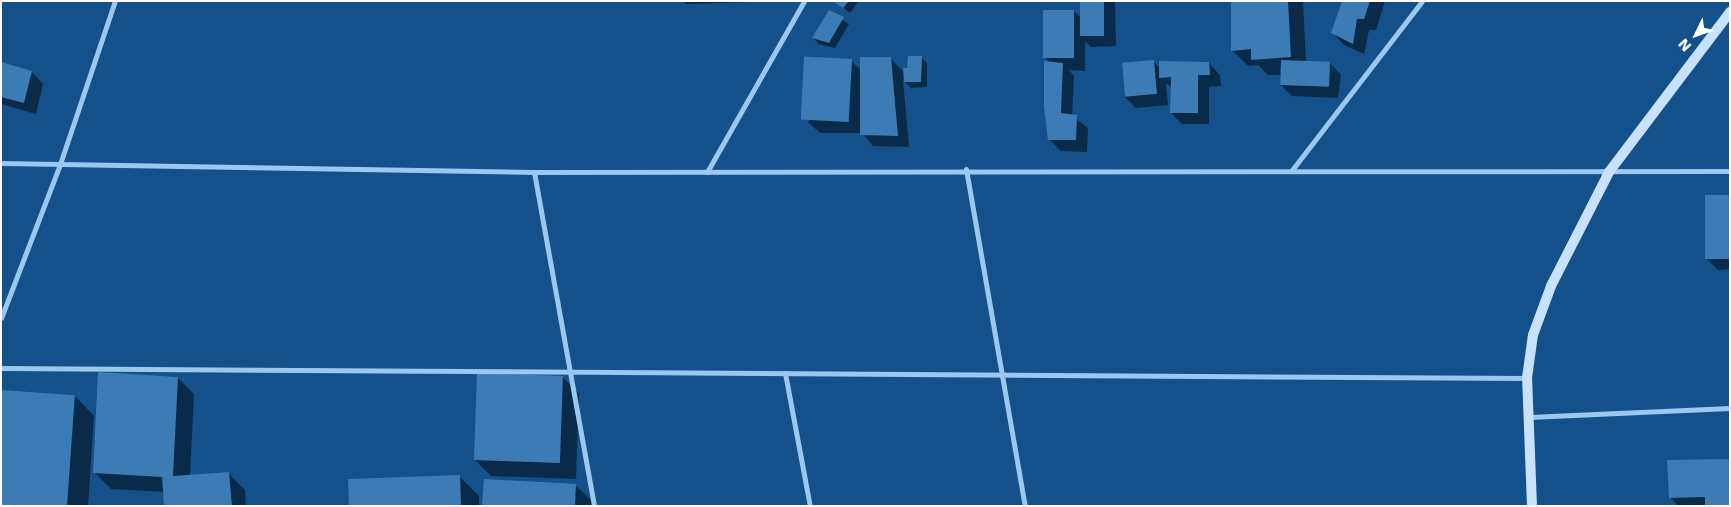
<!DOCTYPE html>
<html>
<head>
<meta charset="utf-8">
<style>
	body { margin:0 }
	#map { position:relative; width:1731px; height:507px; overflow:hidden; background:#14508a; font-family:"DejaVu Sans",sans-serif }
	div>[style] { position:absolute }
	[style*='--x'] { left:calc(var(--x)*1px); top:calc(var(--y)*1px); width:calc(var(--w)*1px); rotate:calc(var(--a)*1deg) }
	.shadow>* { inset:0; background:#0007 }
	.building>* { inset:0; background:#3d7bb4; transform-origin:0 0 }
	.street>* { height:5px; margin:-2.5px; padding:0 2.5px; transform-origin:2.5px; border-radius:2.5px; background:#9bc8f0 }
	.secondary>* { height:10px; margin:-5px; padding:0 5px; transform-origin:5px; border-radius:5px; background:#c9e2fb }
	span { translate:-50% -50%; white-space:nowrap; text-align:center; line-height:1.15; -webkit-text-stroke:4px #14508a; paint-order:stroke }
	.frame { position:absolute; inset:0; border:2px solid #fff; pointer-events:none }
	.north { position:absolute; left:1671px; top:10px; width:50px; height:50px; -webkit-text-stroke:4px #14508a; paint-order:stroke; rotate:228deg; font-size:14px; font-weight:700; line-height:20px; text-align:center; color:#fff }
	.north::after { content:''; display:block; margin:auto; width:18px; height:22px; background:#fff; clip-path:polygon(50% 0,100% 100%,50% 72%,0 100%) }
</style>
</head>
<body>
<div id="map">
	<div class="shadow">
		<div style="clip-path:polygon(683px 1px,779px 1px,686px 4px)"></div>
		<div style="clip-path:polygon(835px 1px,858px 1px,858px 2px,850px 13px)"></div>
		<div style="clip-path:polygon(1081px 1px,1115px 1px,1116px 46px,1091px 47px,1085px 41px,1085px 71px,1069px 70px,1074px 76px,1072px 116px,1088px 128px,1087px 152px,1061px 151px,1049px 139px,1050px 63px,1046px 58px,1074px 11px,1080px 17px)"></div>
		<div style="clip-path:polygon(1232px 1px,1303px 1px,1306px 62px,1330px 63px,1341px 75px,1338px 98px,1292px 96px,1280px 84px,1281px 75px,1268px 75px,1258px 65px,1248px 66px,1232px 50px)"></div>
		<div style="clip-path:polygon(1343px 1px,1385px 1px,1376px 30px,1369px 30px,1364px 54px,1344px 45px,1333px 33px)"></div>
		<div style="clip-path:polygon(829px 11px,849px 24px,835px 48px,819px 44px,813px 38px)"></div>
		<div style="clip-path:polygon(921px 57px,927px 63px,927px 87px,911px 88px,903px 80px,909px 147px,873px 146px,862px 133px,820px 133px,808px 122px,851px 61px,861px 70px,890px 58px,904px 72px)"></div>
		<div style="clip-path:polygon(1154px 62px,1160px 68px,1209px 63px,1220px 75px,1221px 86px,1209px 87px,1209px 124px,1182px 124px,1171px 113px,1172px 88px,1166px 83px,1168px 105px,1136px 108px,1124px 96px)"></div>
		<div style="clip-path:polygon(1px 64px,32px 72px,43px 84px,36px 114px,1px 104px)"></div>
		<div style="clip-path:polygon(1730px 196px,1730px 269px,1718px 270px,1707px 259px)"></div>
		<div style="clip-path:polygon(562px 377px,579px 393px,576px 479px,491px 476px,475px 460px)"></div>
		<div style="clip-path:polygon(178px 378px,194px 394px,190px 476px,229px 474px,245px 490px,246px 506px,165px 506px,164px 492px,111px 489px,95px 473px)"></div>
		<div style="clip-path:polygon(75px 396px,94px 416px,88px 506px,1px 506px)"></div>
		<div style="clip-path:polygon(1730px 460px,1730px 506px,1678px 506px,1670px 497px)"></div>
		<div style="clip-path:polygon(459px 476px,479px 496px,479px 506px,350px 506px)"></div>
		<div style="clip-path:polygon(575px 485px,592px 501px,591px 506px,483px 506px)"></div>
	</div>
	<div class="building">
		<div style="clip-path:polygon(833px 1px,849px 1px,843px 8px)"></div>
		<div style="left:1080px;top:1px;width:24px;height:35px"></div>
		<div style="clip-path:polygon(1231px 1px,1288px 1px,1291px 57px,1251px 60px,1251px 49px,1231px 51px)"></div>
		<div style="clip-path:polygon(1342px 1px,1370px 1px,1364px 19px,1357px 19px,1353px 44px,1331px 33px)"></div>
		<div style="clip-path:polygon(829px 10px,844px 17px,829px 43px,812px 38px)"></div>
		<div style="left:1043px;top:10px;width:31px;height:48px"></div>
		<div style="clip-path:polygon(908px 56px,922px 56px,921px 82px,904px 82px,903px 68px,907px 68px)"></div>
		<div style="clip-path:polygon(860px 57px,891px 57px,898px 136px,860px 135px)"></div>
		<div style="left:852px;top:59px;width:63px;height:48px;rotate:93deg"></div>
		<div style="left:1154px;top:60px;width:34px;height:32px;rotate:85deg"></div>
		<div style="left:1281px;top:60px;width:49px;height:25px;rotate:2deg"></div>
		<div style="clip-path:polygon(1044px 61px,1063px 63px,1061px 113px,1077px 115px,1076px 140px,1048px 140px,1044px 107px)"></div>
		<div style="clip-path:polygon(1159px 61px,1209px 62px,1210px 75px,1198px 75px,1198px 113px,1170px 113px,1171px 77px,1159px 78px)"></div>
		<div style="clip-path:polygon(1px 62px,32px 71px,24px 103px,1px 97px)"></div>
		<div style="left:1705px;top:195px;width:25px;height:64px"></div>
		<div style="clip-path:polygon(98px 372px,178px 377px,173px 476px,229px 472px,232px 506px,164px 506px,162px 477px,93px 473px)"></div>
		<div style="left:477px;top:373px;width:86px;height:87px;rotate:2deg"></div>
		<div style="left:1px;top:390px;width:74px;height:116px;rotate:4deg"></div>
		<div style="clip-path:polygon(1730px 459px,1730px 506px,1705px 506px,1705px 497px,1669px 498px,1667px 460px)"></div>
		<div style="left:460px;top:475px;width:31px;height:112px;rotate:88deg"></div>
		<div style="clip-path:polygon(484px 479px,576px 484px,575px 506px,482px 506px)"></div>
	</div>
	<div class="street">
		<div style="--x:1;--y:163;--w:533;--a:0.97"></div>
		<div style="--x:534;--y:172;--w:1196;--a:-0.05"></div>
		<div style="--x:966;--y:169;--w:342;--a:80.1"></div>
		<div style="--x:1292;--y:170;--w:213;--a:-52.4"></div>
		<div style="--x:534;--y:172;--w:339;--a:79.8"></div>
		<div style="--x:707;--y:172;--w:197;--a:-60.4"></div>
		<div style="--x:1;--y:318;--w:165;--a:-69"></div>
		<div style="--x:60;--y:164;--w:172;--a:-71.4"></div>
		<div style="--x:1;--y:368;--w:1526;--a:0.38"></div>
		<div style="--x:785;--y:373;--w:135;--a:79.4"></div>
		<div style="--x:1529;--y:417;--w:201;--a:-2.6"></div>
	</div>
	<div class="secondary">
		<div style="--x:1532;--y:506;--w:128;--a:-92.2"></div>
		<div style="--x:1527;--y:378;--w:43;--a:-82.1"></div>
		<div style="--x:1533;--y:335;--w:52;--a:-69.8"></div>
		<div style="--x:1551;--y:286;--w:128;--a:-63"></div>
		<div style="--x:1609;--y:172;--w:201;--a:-52.9"></div>
	</div>
	<div class="frame"></div>
	<div class="north">N</div>
</div>
</body>
</html>
